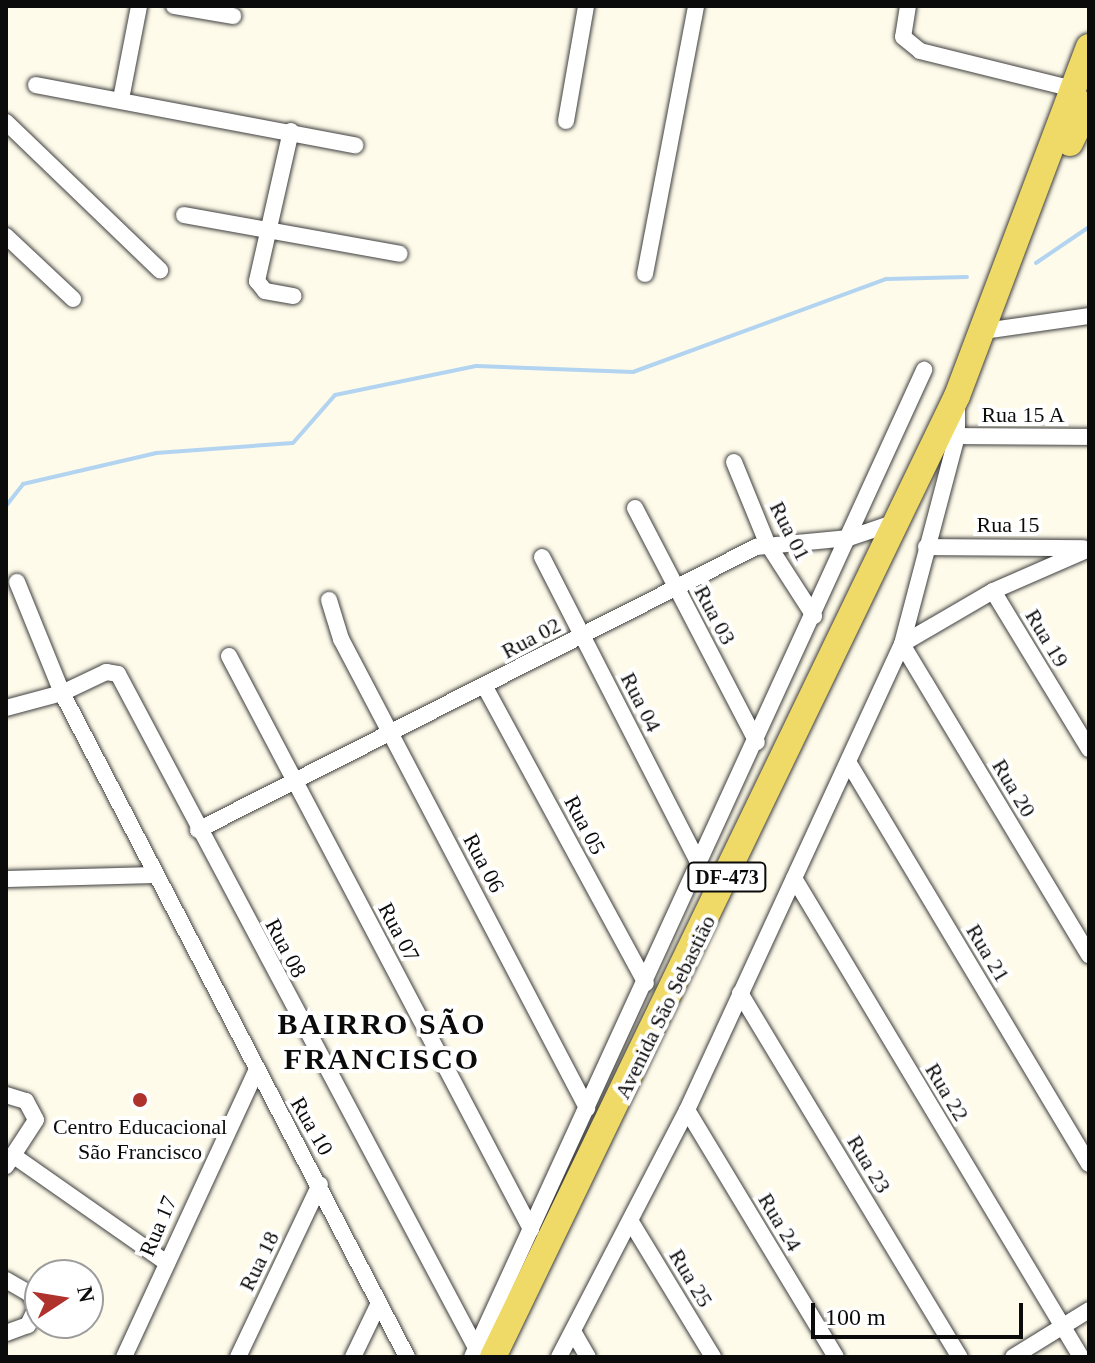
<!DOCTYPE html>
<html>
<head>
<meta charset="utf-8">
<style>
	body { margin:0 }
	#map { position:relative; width:1095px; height:1363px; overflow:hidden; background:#fefbea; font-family:Georgia,serif }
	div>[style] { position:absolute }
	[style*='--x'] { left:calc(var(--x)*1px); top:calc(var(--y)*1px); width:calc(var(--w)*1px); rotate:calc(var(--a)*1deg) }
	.stream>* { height:4px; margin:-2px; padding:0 2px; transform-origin:2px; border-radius:2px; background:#b2d4f1 }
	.roads { filter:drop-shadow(0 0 2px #3e3e3e) drop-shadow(0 0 2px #3e3e3e) }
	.minor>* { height:16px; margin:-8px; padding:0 8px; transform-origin:8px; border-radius:8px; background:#fff }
	.primary>* { height:26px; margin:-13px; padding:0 13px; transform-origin:13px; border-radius:13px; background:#efda68 }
	.dots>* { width:22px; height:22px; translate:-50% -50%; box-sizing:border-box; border:4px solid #fff; border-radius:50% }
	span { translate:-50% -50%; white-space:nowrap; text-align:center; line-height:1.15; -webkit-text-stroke:8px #fff; paint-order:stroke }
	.shield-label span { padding:2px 6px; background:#fff; border:2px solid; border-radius:6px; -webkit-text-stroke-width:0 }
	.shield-label { font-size:20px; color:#0b0b0b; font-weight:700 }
	.street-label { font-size:22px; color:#0b0b0b }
	.poi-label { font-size:22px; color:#0b0b0b }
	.district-label { font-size:30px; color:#0b0b0b; font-weight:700; letter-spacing:2px }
	.frame { position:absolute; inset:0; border:8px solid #0b0b0b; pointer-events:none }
	.north { position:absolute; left:24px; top:1259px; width:80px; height:80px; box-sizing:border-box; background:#fff; border:2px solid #9d9d9d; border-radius:50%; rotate:78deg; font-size:22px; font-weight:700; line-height:32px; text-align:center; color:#0b0b0b }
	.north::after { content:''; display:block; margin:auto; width:28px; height:36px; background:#b0322d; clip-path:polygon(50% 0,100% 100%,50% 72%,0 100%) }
	.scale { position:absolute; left:811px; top:1303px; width:212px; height:36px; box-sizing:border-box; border:4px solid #0b0b0b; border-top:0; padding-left:10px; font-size:24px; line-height:28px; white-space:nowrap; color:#0b0b0b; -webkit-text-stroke:6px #fff; paint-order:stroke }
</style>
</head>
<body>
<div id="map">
	<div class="stream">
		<div style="--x:1036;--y:263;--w:64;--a:-34.2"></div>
		<div style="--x:6;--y:506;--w:28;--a:-52"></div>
		<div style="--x:23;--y:484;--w:137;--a:-13.1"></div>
		<div style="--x:156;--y:453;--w:137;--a:-4.2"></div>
		<div style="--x:293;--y:443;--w:64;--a:-48.8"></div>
		<div style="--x:335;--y:395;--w:144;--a:-11.6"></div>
		<div style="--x:476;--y:366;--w:157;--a:2.2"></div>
		<div style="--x:633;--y:372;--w:270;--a:-20.2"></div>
		<div style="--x:886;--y:279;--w:81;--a:-1.4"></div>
	</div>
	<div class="roads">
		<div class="minor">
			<div style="--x:174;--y:6;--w:60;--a:9.6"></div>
			<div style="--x:908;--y:6;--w:31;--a:99"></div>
			<div style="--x:903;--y:37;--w:22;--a:39"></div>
			<div style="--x:920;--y:51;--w:159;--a:13.9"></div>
			<div style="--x:36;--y:85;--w:325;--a:10.7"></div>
			<div style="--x:121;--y:99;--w:95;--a:-79"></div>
			<div style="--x:566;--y:121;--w:117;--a:-80.1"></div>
			<div style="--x:6;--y:122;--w:214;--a:43.9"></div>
			<div style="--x:291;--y:131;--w:154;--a:102.8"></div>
			<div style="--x:257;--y:281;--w:13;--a:51"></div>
			<div style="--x:265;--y:291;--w:29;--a:10"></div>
			<div style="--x:184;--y:215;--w:219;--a:10.2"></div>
			<div style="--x:6;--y:236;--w:92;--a:43.2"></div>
			<div style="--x:645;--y:274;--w:273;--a:-79.2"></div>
			<div style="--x:984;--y:331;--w:106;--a:-8.1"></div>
			<div style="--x:957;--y:436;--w:132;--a:0.4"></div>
			<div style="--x:734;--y:462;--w:87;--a:67.8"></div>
			<div style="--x:767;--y:543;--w:87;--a:57.2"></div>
			<div style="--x:635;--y:508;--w:264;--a:62.5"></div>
			<div style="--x:926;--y:547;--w:157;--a:0.4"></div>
			<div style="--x:542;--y:557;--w:347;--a:62.9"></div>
			<div style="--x:17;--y:582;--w:120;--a:67.9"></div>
			<div style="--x:62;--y:693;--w:748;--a:62.54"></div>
			<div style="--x:993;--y:591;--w:185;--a:58.7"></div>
			<div style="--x:329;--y:600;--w:41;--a:72.9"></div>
			<div style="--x:341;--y:639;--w:530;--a:62.32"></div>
			<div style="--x:902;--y:644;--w:363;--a:59"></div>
			<div style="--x:902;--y:644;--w:105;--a:-30.2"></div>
			<div style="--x:993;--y:591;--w:105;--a:-23.6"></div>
			<div style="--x:229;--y:656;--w:648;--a:62.21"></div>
			<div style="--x:485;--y:687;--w:337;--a:61.5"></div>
			<div style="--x:6;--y:708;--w:58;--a:-15"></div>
			<div style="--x:62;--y:693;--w:49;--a:-25.5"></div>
			<div style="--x:106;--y:672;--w:12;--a:9"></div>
			<div style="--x:118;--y:674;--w:763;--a:62.02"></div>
			<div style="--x:850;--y:765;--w:465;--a:59.1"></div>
			<div style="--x:198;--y:830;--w:626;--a:-26.89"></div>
			<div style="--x:756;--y:547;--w:93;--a:-5.5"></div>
			<div style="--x:849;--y:538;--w:50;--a:-18.8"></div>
			<div style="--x:794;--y:878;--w:558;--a:59.07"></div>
			<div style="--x:6;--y:879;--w:150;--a:-1.5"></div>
			<div style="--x:740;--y:993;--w:425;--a:58.9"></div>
			<div style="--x:6;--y:1095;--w:21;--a:17"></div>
			<div style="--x:26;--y:1101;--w:21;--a:62"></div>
			<div style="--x:36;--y:1120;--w:55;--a:123.1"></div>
			<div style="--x:687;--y:1110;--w:288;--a:58.9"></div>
			<div style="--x:14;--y:1156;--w:187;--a:35"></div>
			<div style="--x:631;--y:1222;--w:158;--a:58.7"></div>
			<div style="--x:6;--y:1280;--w:28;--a:30"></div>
			<div style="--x:30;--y:1294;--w:15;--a:67"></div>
			<div style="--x:36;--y:1308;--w:19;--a:115"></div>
			<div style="--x:28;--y:1325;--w:23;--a:160"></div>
			<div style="--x:574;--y:1333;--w:28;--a:60"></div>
			<div style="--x:124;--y:1357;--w:315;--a:-65.2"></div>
			<div style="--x:238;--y:1357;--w:191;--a:-64.6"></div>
			<div style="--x:353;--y:1357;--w:60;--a:-64.3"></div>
			<div style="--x:472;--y:1357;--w:1086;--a:-65.39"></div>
			<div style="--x:559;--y:1357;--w:278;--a:-62.6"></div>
			<div style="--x:687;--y:1110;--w:513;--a:-65.23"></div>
			<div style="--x:902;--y:644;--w:215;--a:-75.2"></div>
			<div style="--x:957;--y:436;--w:32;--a:-90"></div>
			<div style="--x:1013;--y:1357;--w:89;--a:-31.7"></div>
		</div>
		<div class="primary">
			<div style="--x:1070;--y:143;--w:43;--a:-64"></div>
			<div style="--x:493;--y:1357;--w:1067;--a:-64.23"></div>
			<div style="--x:957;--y:396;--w:373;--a:-69.3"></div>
		</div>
	</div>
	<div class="dots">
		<div style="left:140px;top:1100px;background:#b0322d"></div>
	</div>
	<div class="shield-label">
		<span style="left:727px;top:877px">DF-473</span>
	</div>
	<div class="street-label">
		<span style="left:1023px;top:415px">Rua 15 A</span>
		<span style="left:1008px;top:525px">Rua 15</span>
		<span style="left:790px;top:531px;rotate:63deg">Rua 01</span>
		<span style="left:715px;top:615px;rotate:62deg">Rua 03</span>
		<span style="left:531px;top:638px;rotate:-28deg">Rua 02</span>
		<span style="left:1047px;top:638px;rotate:59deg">Rua 19</span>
		<span style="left:641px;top:702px;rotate:63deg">Rua 04</span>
		<span style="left:1014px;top:788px;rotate:59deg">Rua 20</span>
		<span style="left:585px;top:825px;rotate:62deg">Rua 05</span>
		<span style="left:484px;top:863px;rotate:62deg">Rua 06</span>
		<span style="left:399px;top:932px;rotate:62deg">Rua 07</span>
		<span style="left:286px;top:948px;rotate:62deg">Rua 08</span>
		<span style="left:988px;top:953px;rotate:59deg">Rua 21</span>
		<span style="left:665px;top:1007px;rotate:-64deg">Avenida São Sebastião</span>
		<span style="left:947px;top:1092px;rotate:59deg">Rua 22</span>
		<span style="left:312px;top:1126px;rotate:60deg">Rua 10</span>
		<span style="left:869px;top:1164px;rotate:59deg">Rua 23</span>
		<span style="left:780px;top:1222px;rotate:59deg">Rua 24</span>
		<span style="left:158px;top:1226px;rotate:-67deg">Rua 17</span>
		<span style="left:259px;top:1261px;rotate:-64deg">Rua 18</span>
		<span style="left:691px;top:1278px;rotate:59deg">Rua 25</span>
	</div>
	<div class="poi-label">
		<span style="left:140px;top:1139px">Centro Educacional<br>São Francisco</span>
	</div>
	<div class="district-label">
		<span style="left:382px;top:1041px">BAIRRO SÃO<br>FRANCISCO</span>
	</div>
	<div class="frame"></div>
	<div class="north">N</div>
	<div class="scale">100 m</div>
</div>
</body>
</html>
